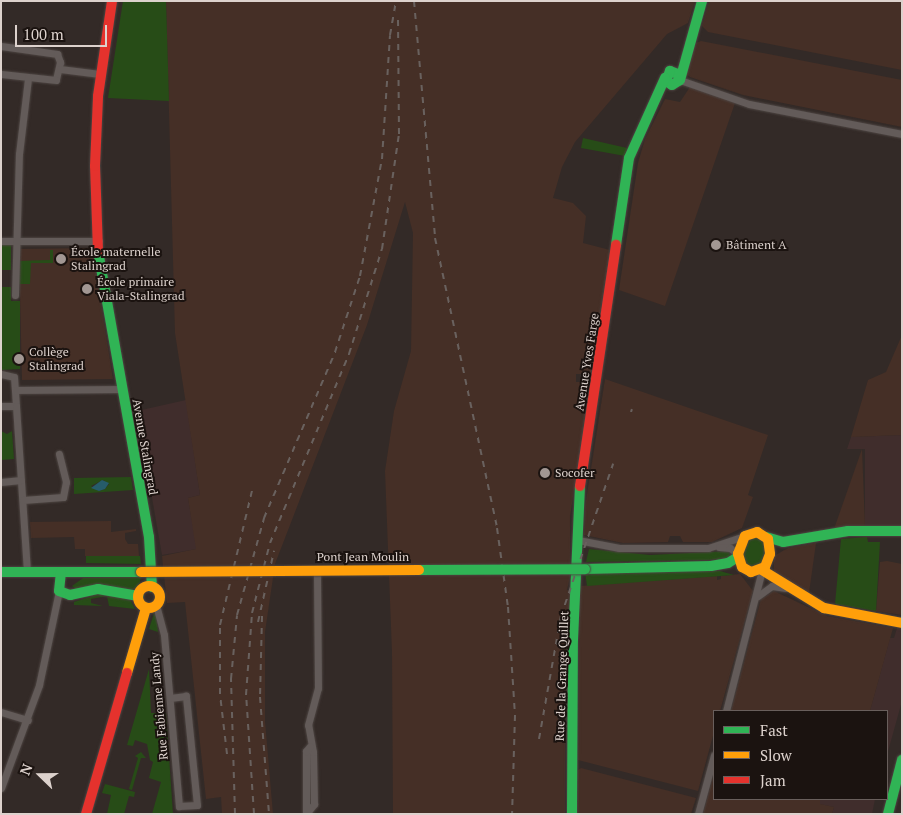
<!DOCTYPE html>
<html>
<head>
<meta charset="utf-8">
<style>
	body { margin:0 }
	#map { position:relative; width:903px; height:815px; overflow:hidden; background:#332a27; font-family:"PT Serif",serif }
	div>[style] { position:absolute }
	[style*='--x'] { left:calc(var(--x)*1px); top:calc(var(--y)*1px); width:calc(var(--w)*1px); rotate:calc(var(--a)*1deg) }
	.commercial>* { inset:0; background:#402d2c }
	.built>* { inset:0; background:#452f26 }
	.green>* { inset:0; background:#274c17; transform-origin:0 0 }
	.water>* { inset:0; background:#265c6a }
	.roads { filter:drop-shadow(0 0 1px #4d4542) drop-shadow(0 0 1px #4d4542) }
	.street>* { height:7px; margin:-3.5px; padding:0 3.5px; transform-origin:3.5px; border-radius:3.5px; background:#635b59 }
	.fast>* { height:10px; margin:-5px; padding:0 5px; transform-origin:5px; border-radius:5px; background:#30b455 }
	.slow>* { height:10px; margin:-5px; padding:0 5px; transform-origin:5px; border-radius:5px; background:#ff9f0a }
	.slow>.ring { margin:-5px; padding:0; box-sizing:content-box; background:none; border:10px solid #ff9f0a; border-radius:50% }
	.jam>* { height:10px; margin:-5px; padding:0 5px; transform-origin:5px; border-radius:5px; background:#e5322d }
	.rail>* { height:2px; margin-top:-1px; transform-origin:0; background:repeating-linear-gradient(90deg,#69615e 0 6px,transparent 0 12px) }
	.bridges { filter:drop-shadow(0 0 1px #4d4542) drop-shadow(0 0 1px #4d4542) }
	.fast-bridge>* { height:10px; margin:-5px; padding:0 5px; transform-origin:5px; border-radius:5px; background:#30b455 }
	.slow-bridge>* { height:10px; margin:-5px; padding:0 5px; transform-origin:5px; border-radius:5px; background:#ff9f0a }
	.dots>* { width:14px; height:14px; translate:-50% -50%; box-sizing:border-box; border:2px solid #1b1310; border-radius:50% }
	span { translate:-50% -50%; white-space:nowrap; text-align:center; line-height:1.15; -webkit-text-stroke:4px #1b1310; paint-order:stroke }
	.poi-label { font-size:12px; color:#ddd2cd }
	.left { translate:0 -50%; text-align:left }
	.street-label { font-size:12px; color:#ddd2cd }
	.frame { position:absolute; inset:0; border:2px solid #ddd2cd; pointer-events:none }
	.legend { position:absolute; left:713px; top:710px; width:175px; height:90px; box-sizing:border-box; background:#1b1310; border:1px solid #695f5c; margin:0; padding:6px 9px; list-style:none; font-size:15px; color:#ddd2cd }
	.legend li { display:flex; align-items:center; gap:10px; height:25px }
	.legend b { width:25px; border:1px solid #695f5c }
	.north { position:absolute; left:15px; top:750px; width:50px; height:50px; -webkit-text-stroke:4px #1b1310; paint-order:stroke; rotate:292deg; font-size:14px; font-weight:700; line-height:20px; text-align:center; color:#ddd2cd }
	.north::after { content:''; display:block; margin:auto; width:18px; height:22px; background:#ddd2cd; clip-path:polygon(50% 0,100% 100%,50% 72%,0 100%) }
	.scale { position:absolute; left:15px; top:25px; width:92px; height:22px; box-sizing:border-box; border:2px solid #ddd2cd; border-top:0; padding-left:6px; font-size:15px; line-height:18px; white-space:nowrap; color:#ddd2cd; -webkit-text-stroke:4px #1b1310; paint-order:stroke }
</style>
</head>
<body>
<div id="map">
	<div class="commercial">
		<div style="clip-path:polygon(186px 400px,200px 495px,188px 498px,197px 549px,162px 555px,137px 411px)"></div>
		<div style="clip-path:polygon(902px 435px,902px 526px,865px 526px,865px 449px,847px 449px,851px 437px)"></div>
		<div style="clip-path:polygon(897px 628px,902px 629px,902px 701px,887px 755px,887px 711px,870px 711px,890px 638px,894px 638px)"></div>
		<div style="clip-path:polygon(820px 799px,875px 799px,872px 814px,832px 814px,834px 807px,819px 804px)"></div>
	</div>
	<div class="built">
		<div style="clip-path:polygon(166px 1px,695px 1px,688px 23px,667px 34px,575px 142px,562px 167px,553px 198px,573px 203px,586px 216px,583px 243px,610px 250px,591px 374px,576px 374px,576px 382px,590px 382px,570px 517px,570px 577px,567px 590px,572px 592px,566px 641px,565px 713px,557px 717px,565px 735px,565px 814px,393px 814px,392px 652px,385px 471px,394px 411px,411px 351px,413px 233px,405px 202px,367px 325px,275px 564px,265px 632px,265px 721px,273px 814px,222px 814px,221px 797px,206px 799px,185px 602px,167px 603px,162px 556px,196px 549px,188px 498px,200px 495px,175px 333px)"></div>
		<div style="clip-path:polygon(709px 1px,902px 1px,902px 70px,708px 32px,702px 26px)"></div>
		<div style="clip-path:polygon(701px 41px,902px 80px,902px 127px,743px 95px,690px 77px,685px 73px,696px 43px)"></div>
		<div style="clip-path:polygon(690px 87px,735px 103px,665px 306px,619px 290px,638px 163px,645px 139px,665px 99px,680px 102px)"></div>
		<div style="clip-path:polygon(92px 248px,113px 379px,22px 380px,19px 249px)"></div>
		<div style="clip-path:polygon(902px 335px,902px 435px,851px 437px,868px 380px,886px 372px)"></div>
		<div style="clip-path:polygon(605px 379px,768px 435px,748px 495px,753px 497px,742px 528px,712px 542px,683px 542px,680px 536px,670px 536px,668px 542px,623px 543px,584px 535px,585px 507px)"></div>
		<div style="clip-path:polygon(862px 449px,865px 526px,834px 529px)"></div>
		<div style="clip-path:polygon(111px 521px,111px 532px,136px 529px,136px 531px,125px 533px,125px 539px,128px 544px,138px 544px,139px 556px,85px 556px,85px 549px,75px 549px,74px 537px,31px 538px,30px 522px)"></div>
		<div style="clip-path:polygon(816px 543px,809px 593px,774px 572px,774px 556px,788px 548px)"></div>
		<div style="clip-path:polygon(887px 561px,902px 564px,902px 615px,876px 611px,880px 562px)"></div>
		<div style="clip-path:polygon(740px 574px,753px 591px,720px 711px,714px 711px,714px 732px,698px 791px,578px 760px,580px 586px,717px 576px,717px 580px,721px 579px,721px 576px)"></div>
		<div style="clip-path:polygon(774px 591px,827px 616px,893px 628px,870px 711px,731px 711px,761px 599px)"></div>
		<div style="clip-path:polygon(581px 768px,696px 798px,691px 814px,577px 814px,578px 770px)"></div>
		<div style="clip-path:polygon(714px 774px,714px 799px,820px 799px,820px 804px,834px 807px,832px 814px,703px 814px)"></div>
	</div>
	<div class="green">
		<div style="clip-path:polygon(123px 1px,166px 1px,169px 101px,108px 98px)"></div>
		<div style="clip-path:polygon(583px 138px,627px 148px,625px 156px,581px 148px)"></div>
		<div style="left:1px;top:245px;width:10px;height:25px"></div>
		<div style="clip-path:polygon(50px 250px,53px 250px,53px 263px,31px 263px,30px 284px,19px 284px,19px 261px,50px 260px)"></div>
		<div style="clip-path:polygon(1px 287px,11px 287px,11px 301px,20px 301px,20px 369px,1px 370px)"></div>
		<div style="clip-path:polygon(1px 431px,7px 434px,12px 431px,14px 459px,1px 460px)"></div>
		<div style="clip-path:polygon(evenodd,131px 477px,133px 490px,74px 494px,74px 478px,131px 477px,103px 480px,109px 484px,105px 489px,99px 491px,91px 486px,103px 480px)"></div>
		<div style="clip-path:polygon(754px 536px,765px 543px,765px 553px,762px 563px,750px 569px,742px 560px,744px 546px)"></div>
		<div style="clip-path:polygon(867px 537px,868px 542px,880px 542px,876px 611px,835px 604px,841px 539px)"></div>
		<div style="clip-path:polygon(589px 549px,650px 555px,730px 551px,729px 558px,709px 560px,586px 562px)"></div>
		<div style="clip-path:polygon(86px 556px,140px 556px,141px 564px,86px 563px)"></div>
		<div style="clip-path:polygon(720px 571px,734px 575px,587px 586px,585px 572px)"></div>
		<div style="clip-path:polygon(141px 577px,139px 586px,132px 590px,101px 584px,76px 589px,72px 586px,83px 578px)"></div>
		<div style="clip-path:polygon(99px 594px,130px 599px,135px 609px,109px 606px,107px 596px,91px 599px,91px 603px,103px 606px,74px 605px,74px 602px)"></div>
		<div style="clip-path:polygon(154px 613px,156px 615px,158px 632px,149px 629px)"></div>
		<div style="clip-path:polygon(149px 669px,151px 713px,166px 713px,173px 814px,152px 814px,161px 782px,149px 778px,153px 762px,150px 760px,147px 744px,135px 740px,133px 746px,127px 745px)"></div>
		<div style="clip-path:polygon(141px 752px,146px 758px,141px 758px,132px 790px,129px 789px,138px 758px,135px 756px)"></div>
		<div style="clip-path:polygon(105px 784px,135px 792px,134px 797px,129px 796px,124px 814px,107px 814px,111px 795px,102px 793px)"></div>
	</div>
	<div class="water">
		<div style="clip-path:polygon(102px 480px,109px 483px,105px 489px,99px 491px,91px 488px)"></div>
	</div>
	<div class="roads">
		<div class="street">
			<div style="--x:1;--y:46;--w:57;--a:8.1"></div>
			<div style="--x:57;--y:54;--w:9;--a:69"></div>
			<div style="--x:60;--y:62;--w:18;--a:103"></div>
			<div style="--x:56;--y:80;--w:55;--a:-173.8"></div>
			<div style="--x:60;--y:69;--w:40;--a:7.1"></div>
			<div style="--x:680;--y:80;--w:73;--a:19.2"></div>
			<div style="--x:749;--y:104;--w:156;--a:11.1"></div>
			<div style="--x:1;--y:241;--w:98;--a:0"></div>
			<div style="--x:15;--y:295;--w:141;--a:-88.4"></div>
			<div style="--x:19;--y:154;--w:77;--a:-83.2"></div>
			<div style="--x:1;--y:374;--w:13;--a:13"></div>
			<div style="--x:14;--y:377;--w:29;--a:86"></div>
			<div style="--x:16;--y:406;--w:15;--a:180"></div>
			<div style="--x:15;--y:390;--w:107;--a:-0.5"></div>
			<div style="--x:16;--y:406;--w:166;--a:86.2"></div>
			<div style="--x:1;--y:482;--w:20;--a:-6"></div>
			<div style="--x:23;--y:500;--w:40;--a:-4.3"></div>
			<div style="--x:63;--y:497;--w:15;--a:-79"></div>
			<div style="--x:66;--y:482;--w:29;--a:-104"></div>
			<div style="--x:578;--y:540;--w:42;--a:11"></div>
			<div style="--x:619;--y:548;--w:89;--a:0"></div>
			<div style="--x:708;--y:548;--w:39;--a:-18"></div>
			<div style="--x:719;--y:547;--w:11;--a:5"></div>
			<div style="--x:730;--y:548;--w:10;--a:37"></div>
			<div style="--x:758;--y:596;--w:17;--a:-36"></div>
			<div style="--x:772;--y:586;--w:14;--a:8"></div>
			<div style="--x:156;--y:605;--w:31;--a:75"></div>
			<div style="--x:164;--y:635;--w:172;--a:85"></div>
			<div style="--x:179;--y:806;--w:18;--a:-3"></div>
			<div style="--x:197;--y:805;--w:110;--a:-95.8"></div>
			<div style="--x:186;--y:696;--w:16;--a:173"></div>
			<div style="--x:726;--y:711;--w:146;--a:-75.7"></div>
			<div style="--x:1;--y:712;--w:28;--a:17"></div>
			<div style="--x:1;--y:788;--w:110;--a:-69.7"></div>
			<div style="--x:39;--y:685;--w:96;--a:-78"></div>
			<div style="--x:306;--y:814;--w:13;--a:-51"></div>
			<div style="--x:314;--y:804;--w:52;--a:-91.1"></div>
			<div style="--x:313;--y:752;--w:27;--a:-100"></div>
			<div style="--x:308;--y:725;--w:38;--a:-75"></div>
			<div style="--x:318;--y:688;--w:118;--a:-90.5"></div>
			<div style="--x:306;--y:814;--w:63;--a:-90"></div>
			<div style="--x:306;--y:751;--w:6;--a:-51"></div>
			<div style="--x:698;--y:814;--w:61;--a:-74.8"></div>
		</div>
		<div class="fast">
			<div style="--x:680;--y:75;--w:11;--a:-158"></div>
			<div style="--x:670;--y:71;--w:11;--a:112"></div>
			<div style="--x:666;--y:81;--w:7;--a:34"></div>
			<div style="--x:672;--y:85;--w:9;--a:-32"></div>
			<div style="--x:680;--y:80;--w:82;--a:-74.4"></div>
			<div style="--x:616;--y:245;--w:88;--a:-81.5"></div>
			<div style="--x:629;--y:158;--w:88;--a:-65.8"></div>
			<div style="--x:98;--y:251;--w:291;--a:79.9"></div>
			<div style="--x:149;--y:537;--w:50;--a:86.6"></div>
			<div style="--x:766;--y:537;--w:18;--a:16"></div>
			<div style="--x:783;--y:542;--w:66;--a:-9.6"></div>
			<div style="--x:848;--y:531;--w:54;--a:0"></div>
			<div style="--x:585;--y:569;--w:126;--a:-1.4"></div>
			<div style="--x:711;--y:566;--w:17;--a:-10"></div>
			<div style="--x:728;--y:563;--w:12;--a:-31"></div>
			<div style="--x:1;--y:572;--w:140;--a:0"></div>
			<div style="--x:61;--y:572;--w:19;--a:96"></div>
			<div style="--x:59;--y:591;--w:12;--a:20"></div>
			<div style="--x:70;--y:595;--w:29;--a:-12"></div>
			<div style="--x:98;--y:589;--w:41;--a:9.9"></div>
			<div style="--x:572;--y:814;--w:174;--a:-89.7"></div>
			<div style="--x:573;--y:640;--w:154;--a:-87.4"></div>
			<div style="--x:888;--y:814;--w:56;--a:-75.5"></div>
		</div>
		<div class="slow">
			<div style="--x:757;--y:532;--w:13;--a:32"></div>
			<div style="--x:768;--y:539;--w:15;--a:82"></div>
			<div style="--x:770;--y:554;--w:14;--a:111"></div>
			<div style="--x:765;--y:567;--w:15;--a:160"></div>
			<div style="--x:751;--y:572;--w:10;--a:-151"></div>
			<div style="--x:742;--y:567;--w:14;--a:-107"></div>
			<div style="--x:738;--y:554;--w:19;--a:-69"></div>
			<div style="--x:745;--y:536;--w:13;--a:-18"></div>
			<div style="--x:762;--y:570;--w:73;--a:31.5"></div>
			<div style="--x:824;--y:608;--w:79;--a:10.9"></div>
			<div class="ring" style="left:138px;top:586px;width:12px;height:12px"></div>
			<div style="--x:127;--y:673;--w:68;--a:-73.7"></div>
		</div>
		<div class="jam">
			<div style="--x:98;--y:251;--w:85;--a:-92"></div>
			<div style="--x:95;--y:166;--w:70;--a:-87.5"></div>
			<div style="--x:98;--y:96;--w:96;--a:-81.6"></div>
			<div style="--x:580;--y:486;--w:244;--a:-81.5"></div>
			<div style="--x:86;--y:814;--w:147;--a:-73.8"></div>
		</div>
	</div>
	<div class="rail">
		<div style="--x:414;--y:1;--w:238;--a:84.9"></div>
		<div style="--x:435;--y:238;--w:297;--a:77.9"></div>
		<div style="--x:497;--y:528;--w:80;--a:82.1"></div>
		<div style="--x:508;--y:607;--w:108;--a:86.3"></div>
		<div style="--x:515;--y:715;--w:99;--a:91.7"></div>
		<div style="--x:631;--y:412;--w:3;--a:-72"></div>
		<div style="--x:262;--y:616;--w:81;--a:91.4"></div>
		<div style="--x:260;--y:697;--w:117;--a:85.6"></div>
		<div style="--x:258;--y:622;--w:73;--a:-77.3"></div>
		<div style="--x:539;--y:739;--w:125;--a:-79.9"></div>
		<div style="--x:561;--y:616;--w:161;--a:-71.1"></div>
		<div style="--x:227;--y:754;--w:60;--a:-96.7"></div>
		<div style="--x:220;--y:694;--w:69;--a:-90"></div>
		<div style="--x:220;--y:625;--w:143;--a:-76.6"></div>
		<div style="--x:235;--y:814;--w:135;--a:-91.7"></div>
		<div style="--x:231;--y:679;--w:64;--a:-84.6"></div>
		<div style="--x:237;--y:615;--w:101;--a:-74.4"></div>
		<div style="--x:264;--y:518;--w:181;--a:-66.8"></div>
		<div style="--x:335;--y:352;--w:80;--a:-71.8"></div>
		<div style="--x:360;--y:276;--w:119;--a:-79.4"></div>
		<div style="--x:382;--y:159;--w:124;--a:-86.3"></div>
		<div style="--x:390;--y:35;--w:35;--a:-80"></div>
		<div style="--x:254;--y:814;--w:119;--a:-93.8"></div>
		<div style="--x:246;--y:695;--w:82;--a:-85.8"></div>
		<div style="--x:252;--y:613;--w:72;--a:-75.6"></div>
		<div style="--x:270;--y:543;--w:205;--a:-67.3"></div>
		<div style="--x:349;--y:354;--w:110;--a:-72.6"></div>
		<div style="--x:382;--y:249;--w:116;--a:-81.6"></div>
		<div style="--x:399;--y:134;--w:120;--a:-90.5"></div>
	</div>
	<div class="bridges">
		<div class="fast-bridge">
			<div style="--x:419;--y:570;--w:166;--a:-0.3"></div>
		</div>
		<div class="slow-bridge">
			<div style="--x:141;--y:572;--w:278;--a:-0.4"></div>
		</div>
	</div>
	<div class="dots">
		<div style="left:716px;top:245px;background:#a29793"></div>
		<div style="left:61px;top:259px;background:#a29793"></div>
		<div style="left:87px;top:289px;background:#a29793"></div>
		<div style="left:19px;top:359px;background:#a29793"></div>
		<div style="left:545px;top:473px;background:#a29793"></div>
	</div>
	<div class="poi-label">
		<span class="left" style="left:726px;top:245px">Bâtiment A</span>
		<span class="left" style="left:71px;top:259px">École maternelle<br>Stalingrad</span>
		<span class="left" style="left:97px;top:289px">École primaire<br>Viala-Stalingrad</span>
		<span class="left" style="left:29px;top:359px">Collège<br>Stalingrad</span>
		<span class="left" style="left:555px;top:473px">Socofer</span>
	</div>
	<div class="street-label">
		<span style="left:587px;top:362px;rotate:-81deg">Avenue Yves Farge</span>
		<span style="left:145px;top:447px;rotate:80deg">Avenue Stalingrad</span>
		<span style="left:363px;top:557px">Pont Jean Moulin</span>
		<span style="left:562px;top:676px;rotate:-88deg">Rue de la Grange Quillet</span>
		<span style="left:159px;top:706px;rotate:-95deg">Rue Fabienne Landy</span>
	</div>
	<div class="frame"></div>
	<ul class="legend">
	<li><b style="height:6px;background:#30b455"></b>Fast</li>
	<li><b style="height:6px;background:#ff9f0a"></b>Slow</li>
	<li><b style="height:6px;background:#e5322d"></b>Jam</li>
	</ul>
	<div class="north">N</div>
	<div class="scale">100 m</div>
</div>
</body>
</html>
